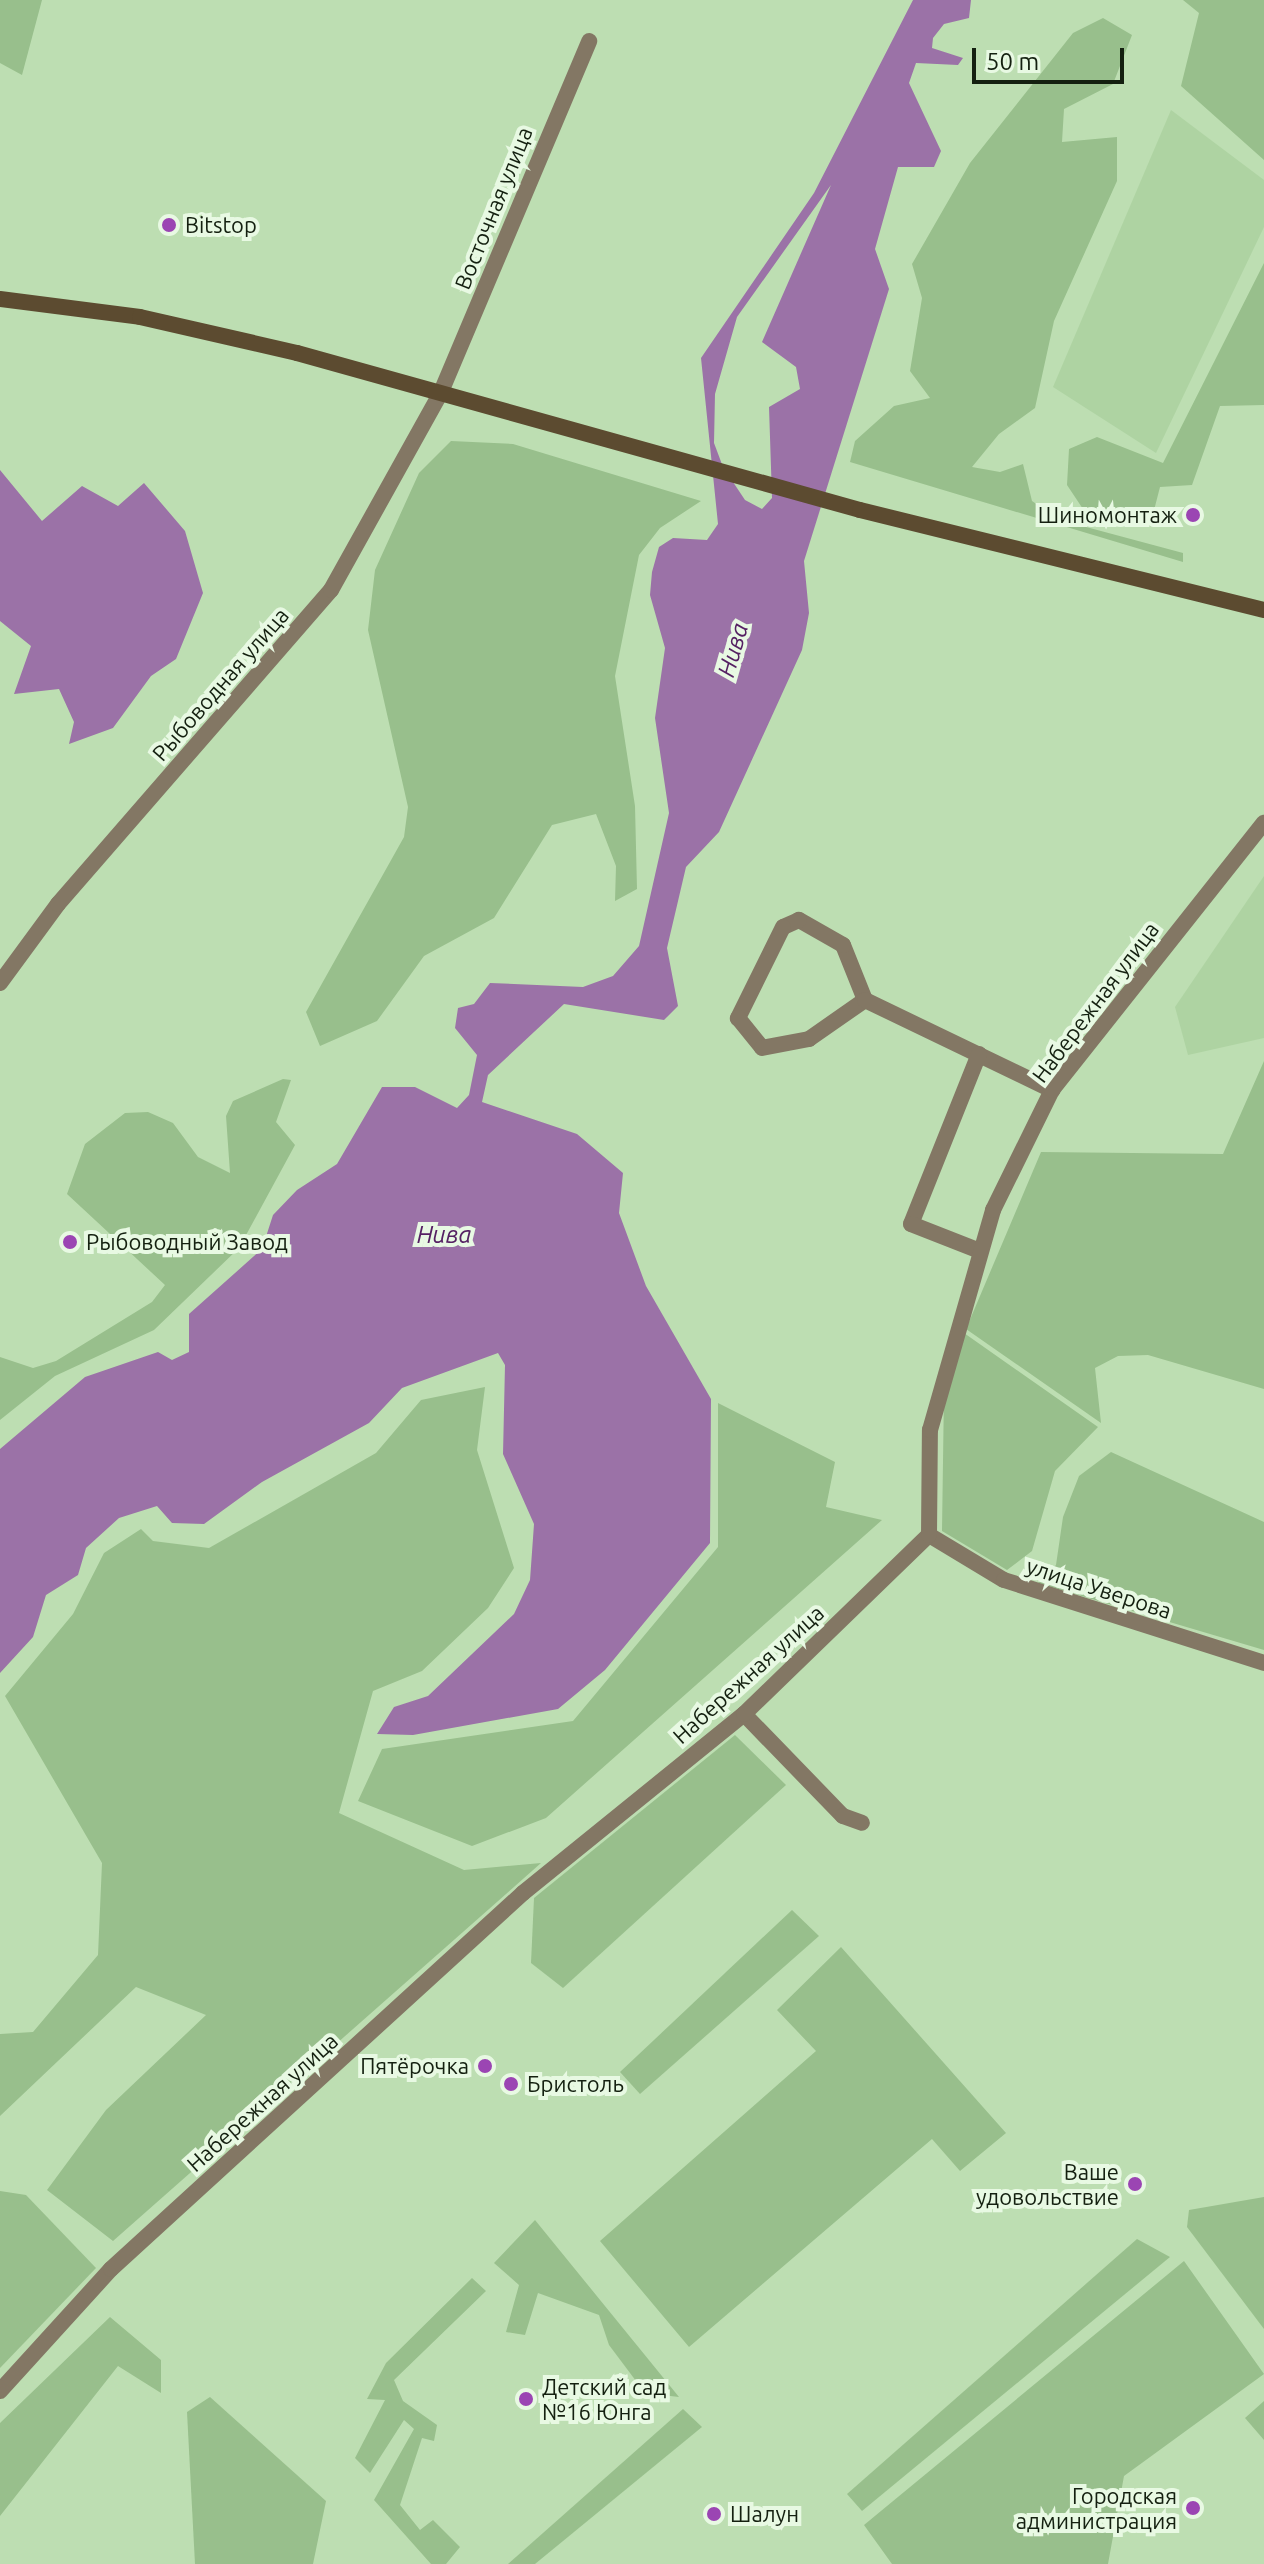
<!DOCTYPE html>
<html>
<head>
<meta charset="utf-8">
<style>
	body { margin:0 }
	#map { position:relative; width:1264px; height:2564px; overflow:hidden; background:#bddeb2; font-family:Ubuntu,sans-serif }
	div>[style] { position:absolute }
	[style*='--x'] { left:calc(var(--x)*1px); top:calc(var(--y)*1px); width:calc(var(--w)*1px); rotate:calc(var(--a)*1deg) }
	.built>* { inset:0; background:#aed3a2 }
	.green>* { inset:0; background:#98bf8c }
	.water>* { inset:0; background:#9b72a7 }
	.minor>* { height:16px; margin:-8px; padding:0 8px; transform-origin:8px; border-radius:8px; background:#837764 }
	.secondary>* { height:16px; margin:-8px; padding:0 8px; transform-origin:8px; border-radius:8px; background:#5c4b30 }
	.dots>* { width:22px; height:22px; translate:-50% -50%; box-sizing:border-box; border:4px solid #e8f9e3; border-radius:50% }
	span { translate:-50% -50%; white-space:nowrap; text-align:center; line-height:1.15; -webkit-text-stroke:8px #e8f9e3; paint-order:stroke }
	.street-label { font-size:22px; color:#142010 }
	.poi-label { font-size:22px; color:#142010 }
	.left { translate:0 -50%; text-align:left }
	.right { translate:-100% -50%; text-align:right }
	.water-label { font-size:24px; color:#552163; font-style:italic }
	.scale { position:absolute; left:972px; top:48px; width:152px; height:36px; box-sizing:border-box; border:4px solid #142010; border-top:0; padding-left:10px; font-size:24px; line-height:28px; white-space:nowrap; color:#142010; -webkit-text-stroke:6px #e8f9e3; paint-order:stroke }
</style>
</head>
<body>
<div id="map">
	<div class="built">
		<div style="clip-path:polygon(1171px 110px,1264px 180px,1264px 227px,1156px 453px,1053px 387px)"></div>
		<div style="clip-path:polygon(1264px 876px,1264px 1038px,1188px 1055px,1175px 1007px)"></div>
	</div>
	<div class="green">
		<div style="clip-path:polygon(0 0,42px 0,22px 75px,0 63px)"></div>
		<div style="clip-path:polygon(1183px 0,1264px 0,1264px 160px,1181px 86px,1199px 13px)"></div>
		<div style="clip-path:polygon(1103px 18px,1132px 35px,1113px 84px,1064px 109px,1062px 142px,1117px 137px,1117px 181px,1054px 321px,1035px 408px,999px 434px,972px 467px,1000px 472px,1023px 464px,1032px 501px,1060px 520px,1183px 553px,1183px 562px,850px 462px,855px 441px,894px 406px,930px 398px,910px 371px,922px 298px,912px 264px,970px 163px,1073px 33px)"></div>
		<div style="clip-path:polygon(1264px 263px,1264px 405px,1220px 406px,1192px 485px,1160px 487px,1151px 522px,1083px 509px,1067px 485px,1069px 449px,1097px 437px,1163px 463px)"></div>
		<div style="clip-path:polygon(451px 441px,513px 444px,701px 501px,660px 528px,639px 555px,615px 676px,635px 806px,637px 889px,615px 901px,616px 866px,596px 814px,552px 825px,494px 918px,424px 956px,377px 1021px,320px 1046px,306px 1012px,404px 837px,408px 807px,368px 630px,375px 570px,419px 473px)"></div>
		<div style="clip-path:polygon(1264px 1061px,1264px 1389px,1148px 1355px,1118px 1356px,1095px 1368px,1101px 1423px,966px 1329px,1041px 1152px,1223px 1154px)"></div>
		<div style="clip-path:polygon(283px 1079px,291px 1080px,276px 1122px,295px 1145px,239px 1248px,154px 1330px,55px 1376px,0 1420px,0 1357px,33px 1368px,56px 1361px,152px 1302px,165px 1285px,67px 1194px,85px 1144px,125px 1113px,148px 1112px,173px 1123px,198px 1157px,230px 1173px,226px 1116px,233px 1101px)"></div>
		<div style="clip-path:polygon(964px 1333px,1098px 1427px,1055px 1471px,1032px 1551px,1007px 1570px,942px 1531px,944px 1392px)"></div>
		<div style="clip-path:polygon(485px 1387px,477px 1450px,514px 1568px,488px 1608px,422px 1671px,373px 1691px,339px 1813px,464px 1870px,541px 1863px,113px 2241px,47px 2190px,106px 2110px,206px 2015px,136px 1987px,0 2116px,0 2034px,33px 2032px,98px 1955px,102px 1863px,5px 1696px,73px 1614px,104px 1553px,141px 1529px,153px 1541px,209px 1548px,376px 1453px,421px 1400px)"></div>
		<div style="clip-path:polygon(718px 1403px,835px 1462px,826px 1507px,882px 1520px,546px 1818px,472px 1846px,358px 1801px,382px 1749px,573px 1721px,718px 1547px)"></div>
		<div style="clip-path:polygon(1111px 1452px,1264px 1522px,1264px 1650px,1038px 1583px,1056px 1565px,1063px 1517px,1079px 1476px)"></div>
		<div style="clip-path:polygon(735px 1735px,786px 1785px,563px 1988px,531px 1963px,534px 1898px)"></div>
		<div style="clip-path:polygon(792px 1910px,819px 1936px,640px 2094px,620px 2072px)"></div>
		<div style="clip-path:polygon(841px 1947px,1006px 2133px,960px 2171px,932px 2139px,689px 2347px,600px 2241px,816px 2051px,777px 2010px)"></div>
		<div style="clip-path:polygon(0 2191px,26px 2195px,96px 2268px,0 2368px)"></div>
		<div style="clip-path:polygon(1264px 2197px,1264px 2329px,1187px 2227px,1189px 2210px)"></div>
		<div style="clip-path:polygon(535px 2220px,679px 2397px,645px 2393px,609px 2345px,599px 2315px,538px 2293px,525px 2335px,506px 2332px,519px 2285px,494px 2263px)"></div>
		<div style="clip-path:polygon(1137px 2239px,1170px 2257px,862px 2511px,847px 2494px)"></div>
		<div style="clip-path:polygon(1184px 2261px,1264px 2374px,1124px 2476px,1108px 2564px,892px 2564px,864px 2525px)"></div>
		<div style="clip-path:polygon(472px 2278px,486px 2291px,394px 2380px,403px 2401px,437px 2425px,434px 2441px,422px 2438px,400px 2505px,420px 2530px,433px 2520px,460px 2547px,446px 2564px,431px 2564px,374px 2500px,414px 2429px,404px 2420px,370px 2473px,355px 2458px,385px 2400px,367px 2399px,386px 2363px)"></div>
		<div style="clip-path:polygon(110px 2317px,161px 2360px,161px 2393px,118px 2366px,0 2516px,0 2423px)"></div>
		<div style="clip-path:polygon(210px 2397px,326px 2501px,313px 2564px,195px 2564px,187px 2412px)"></div>
		<div style="clip-path:polygon(1264px 2401px,1264px 2440px,1245px 2418px)"></div>
		<div style="clip-path:polygon(683px 2409px,702px 2427px,535px 2564px,508px 2564px)"></div>
	</div>
	<div class="water">
		<div style="clip-path:polygon(evenodd,913px 0,971px 0,969px 18px,944px 24px,933px 38px,932px 48px,963px 58px,958px 65px,916px 63px,909px 83px,941px 151px,934px 167px,898px 167px,875px 249px,889px 289px,804px 561px,809px 613px,802px 650px,719px 832px,686px 867px,667px 948px,678px 1006px,664px 1020px,564px 1004px,488px 1075px,482px 1102px,577px 1134px,623px 1173px,619px 1213px,646px 1286px,711px 1399px,710px 1543px,605px 1670px,558px 1709px,413px 1735px,377px 1734px,394px 1707px,428px 1696px,514px 1614px,530px 1580px,534px 1524px,503px 1454px,505px 1365px,498px 1353px,402px 1388px,369px 1423px,262px 1482px,204px 1524px,172px 1523px,157px 1506px,119px 1518px,86px 1548px,78px 1575px,46px 1595px,33px 1637px,0 1673px,0 1449px,85px 1377px,158px 1352px,172px 1360px,189px 1352px,189px 1314px,262px 1249px,273px 1215px,297px 1190px,337px 1164px,382px 1087px,415px 1087px,457px 1108px,469px 1095px,477px 1055px,455px 1028px,458px 1008px,474px 1004px,490px 983px,583px 987px,613px 976px,639px 946px,669px 813px,655px 718px,665px 648px,650px 595px,652px 572px,659px 547px,673px 538px,707px 540px,718px 524px,701px 358px,814px 193px,913px 0,831px 185px,762px 342px,796px 367px,800px 389px,769px 407px,772px 498px,762px 509px,745px 500px,723px 467px,714px 443px,715px 394px,737px 317px,831px 185px)"></div>
		<div style="clip-path:polygon(0 470px,42px 521px,82px 486px,118px 506px,144px 483px,185px 531px,203px 593px,176px 659px,151px 676px,113px 728px,69px 744px,74px 722px,59px 689px,14px 694px,31px 646px,0 621px)"></div>
	</div>
	<div class="minor">
		<div style="--x:0;--y:983;--w:98;--a:-53.7"></div>
		<div style="--x:58;--y:904;--w:416;--a:-49"></div>
		<div style="--x:331;--y:590;--w:227;--a:-60.9"></div>
		<div style="--x:441;--y:392;--w:381;--a:-67.1"></div>
		<div style="--x:865;--y:1000;--w:59;--a:-111.8"></div>
		<div style="--x:843;--y:945;--w:51;--a:-150.4"></div>
		<div style="--x:799;--y:920;--w:17;--a:156"></div>
		<div style="--x:783;--y:927;--w:102;--a:116.3"></div>
		<div style="--x:738;--y:1018;--w:38;--a:51"></div>
		<div style="--x:762;--y:1048;--w:48;--a:-10.8"></div>
		<div style="--x:809;--y:1039;--w:68;--a:-34.9"></div>
		<div style="--x:865;--y:1000;--w:208;--a:25.7"></div>
		<div style="--x:979;--y:1054;--w:183;--a:111.8"></div>
		<div style="--x:911;--y:1224;--w:74;--a:21.4"></div>
		<div style="--x:929;--y:1535;--w:87;--a:31"></div>
		<div style="--x:1004;--y:1580;--w:273;--a:17.7"></div>
		<div style="--x:744;--y:1714;--w:142;--a:45.9"></div>
		<div style="--x:843;--y:1816;--w:20;--a:20"></div>
		<div style="--x:0;--y:2391;--w:165;--a:-47.7"></div>
		<div style="--x:111;--y:2269;--w:558;--a:-42.38"></div>
		<div style="--x:523;--y:1893;--w:284;--a:-39"></div>
		<div style="--x:744;--y:1714;--w:257;--a:-44.1"></div>
		<div style="--x:929;--y:1535;--w:105;--a:-89.5"></div>
		<div style="--x:930;--y:1430;--w:229;--a:-74"></div>
		<div style="--x:993;--y:1210;--w:134;--a:-63.8"></div>
		<div style="--x:1052;--y:1090;--w:341;--a:-51.6"></div>
	</div>
	<div class="secondary">
		<div style="--x:0;--y:299;--w:141;--a:7.3"></div>
		<div style="--x:140;--y:317;--w:161;--a:12.9"></div>
		<div style="--x:297;--y:353;--w:584;--a:15.58"></div>
		<div style="--x:860;--y:510;--w:416;--a:13.9"></div>
	</div>
	<div class="dots">
		<div style="left:169px;top:225px;background:#9b45b3"></div>
		<div style="left:1193px;top:515px;background:#9b45b3"></div>
		<div style="left:70px;top:1242px;background:#9b45b3"></div>
		<div style="left:485px;top:2066px;background:#9b45b3"></div>
		<div style="left:511px;top:2084px;background:#9b45b3"></div>
		<div style="left:1135px;top:2184px;background:#9b45b3"></div>
		<div style="left:526px;top:2399px;background:#9b45b3"></div>
		<div style="left:1193px;top:2508px;background:#9b45b3"></div>
		<div style="left:714px;top:2514px;background:#9b45b3"></div>
	</div>
	<div class="street-label">
		<span style="left:493px;top:208px;rotate:-68deg">Восточная улица</span>
		<span style="left:220px;top:684px;rotate:-49deg">Рыбоводная улица</span>
		<span style="left:1095px;top:1002px;rotate:-53deg">Набережная улица</span>
		<span style="left:1099px;top:1588px;rotate:18deg">улица Уверова</span>
		<span style="left:748px;top:1674px;rotate:-42deg">Набережная улица</span>
		<span style="left:262px;top:2102px;rotate:-42deg">Набережная улица</span>
	</div>
	<div class="poi-label">
		<span class="left" style="left:185px;top:225px">Bitstop</span>
		<span class="right" style="left:1177px;top:515px">Шиномонтаж</span>
		<span class="left" style="left:86px;top:1242px">Рыбоводный Завод</span>
		<span class="right" style="left:469px;top:2066px">Пятёрочка</span>
		<span class="left" style="left:527px;top:2084px">Бристоль</span>
		<span class="right" style="left:1119px;top:2184px">Ваше<br>удовольствие</span>
		<span class="left" style="left:542px;top:2399px">Детский сад<br>№16 Юнга</span>
		<span class="right" style="left:1177px;top:2508px">Городская<br>администрация</span>
		<span class="left" style="left:730px;top:2514px">Шалун</span>
	</div>
	<div class="water-label">
		<span style="left:733px;top:650px;rotate:-74deg">Нива</span>
		<span style="left:444px;top:1235px">Нива</span>
	</div>
	<div class="scale">50 m</div>
</div>
</body>
</html>
